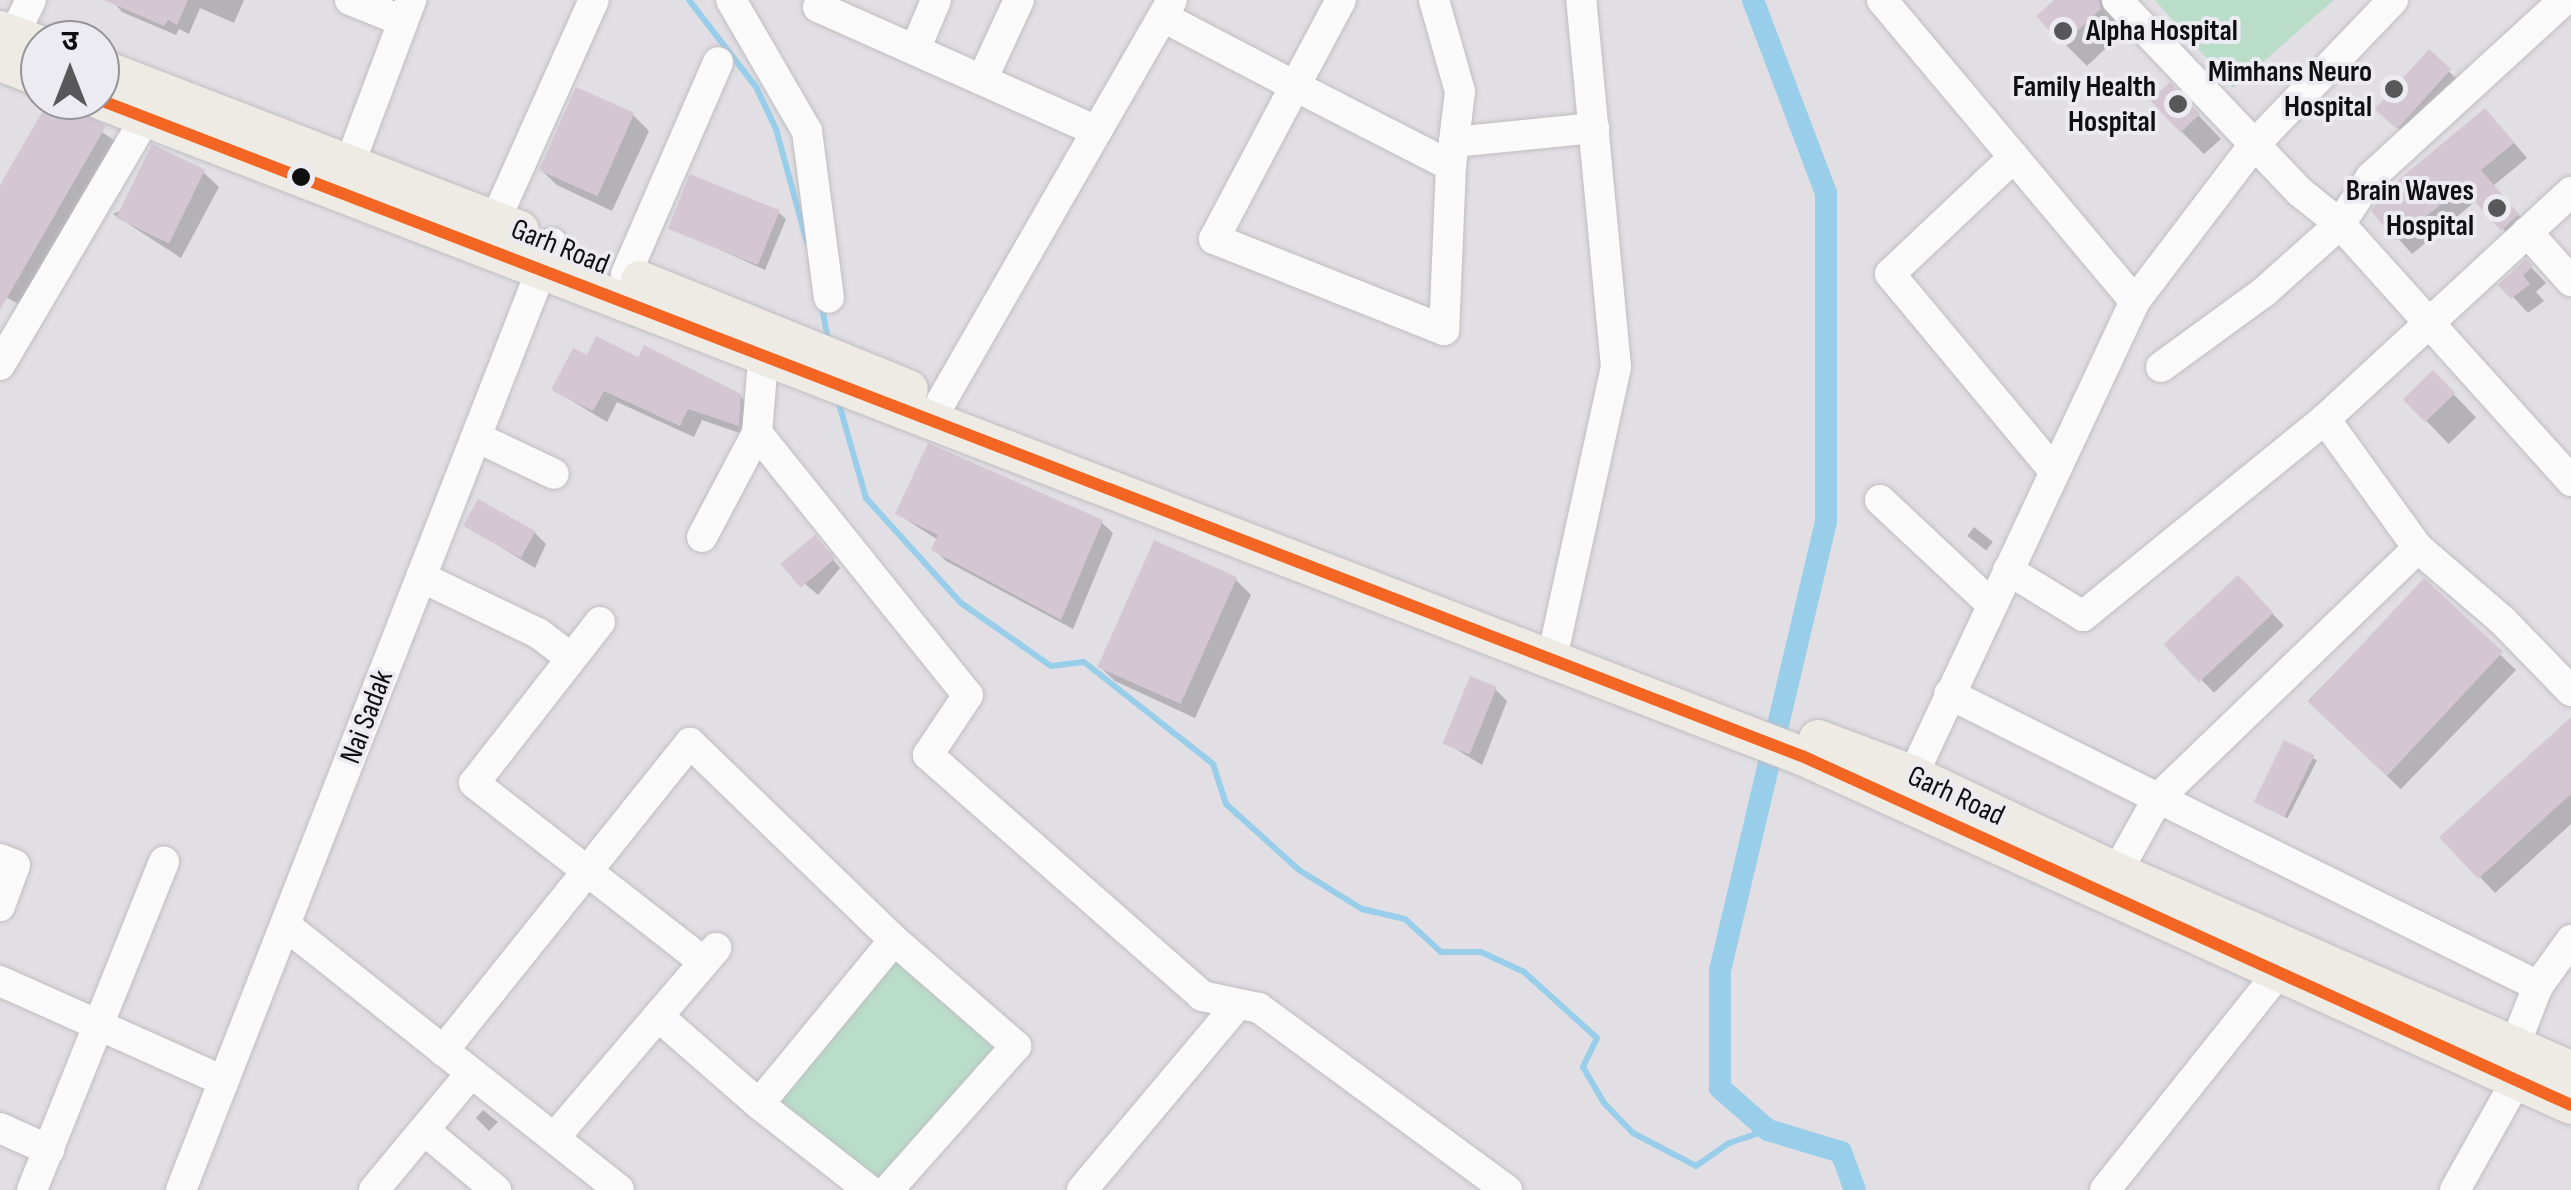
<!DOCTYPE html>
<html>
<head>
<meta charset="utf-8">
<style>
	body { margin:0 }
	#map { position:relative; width:2571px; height:1190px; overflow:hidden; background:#e1dfe4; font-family:"Sofia Sans Condensed","Noto Sans Devanagari",sans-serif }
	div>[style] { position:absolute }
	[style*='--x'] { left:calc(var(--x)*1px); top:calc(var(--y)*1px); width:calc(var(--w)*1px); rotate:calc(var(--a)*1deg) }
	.green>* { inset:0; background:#b9ddc9 }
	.shadow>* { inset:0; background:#0003; transform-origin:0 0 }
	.stream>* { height:6px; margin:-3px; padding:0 3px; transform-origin:3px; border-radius:3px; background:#98ceea }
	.canal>* { height:22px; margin:-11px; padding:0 11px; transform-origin:11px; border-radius:11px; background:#98ceea }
	.building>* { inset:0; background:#d4c7d3; transform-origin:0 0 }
	.roads { filter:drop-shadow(0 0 2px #bfbdc1) drop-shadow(0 0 2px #bfbdc1) }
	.minor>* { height:30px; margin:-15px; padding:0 15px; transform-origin:15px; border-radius:15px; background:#fafafb }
	.major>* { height:38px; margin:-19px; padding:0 19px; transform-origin:19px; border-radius:19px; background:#eeebe5 }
	.bus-1>* { height:12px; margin:-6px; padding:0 6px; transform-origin:6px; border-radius:6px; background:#f26522 }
	.dots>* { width:28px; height:28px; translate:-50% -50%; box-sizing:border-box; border:5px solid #edebf2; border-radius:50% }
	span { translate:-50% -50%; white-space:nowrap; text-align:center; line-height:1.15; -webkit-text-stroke:8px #edebf2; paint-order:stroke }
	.poi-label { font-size:30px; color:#0f0f11; font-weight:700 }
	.left { translate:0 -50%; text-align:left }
	.right { translate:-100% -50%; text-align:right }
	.street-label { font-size:30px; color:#0f0f11 }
	.north { position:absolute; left:20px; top:20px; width:100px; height:100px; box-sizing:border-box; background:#edebf2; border:2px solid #949398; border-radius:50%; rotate:0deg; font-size:28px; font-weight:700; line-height:40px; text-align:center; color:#0f0f11 }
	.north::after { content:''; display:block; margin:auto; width:35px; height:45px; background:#58585b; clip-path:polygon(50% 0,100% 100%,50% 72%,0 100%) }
</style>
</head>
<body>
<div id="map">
	<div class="green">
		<div style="clip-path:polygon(2155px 0,2334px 0,2233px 88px)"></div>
		<div style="clip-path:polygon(894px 940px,1004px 1061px,888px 1190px,759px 1104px)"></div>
	</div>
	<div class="shadow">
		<div style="clip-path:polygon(112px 0,244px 0,234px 23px,200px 8px,189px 34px,179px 29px,176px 35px,122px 12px)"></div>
		<div style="clip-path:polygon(2058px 0,2102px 0,2123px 32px,2087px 66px,2064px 43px)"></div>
		<div style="left:2429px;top:53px;width:44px;height:76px;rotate:43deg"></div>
		<div style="clip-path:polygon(2170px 86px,2221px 139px,2204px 154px,2181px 131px)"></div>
		<div style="clip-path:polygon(53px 100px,120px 144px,26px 308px,0 294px,0 190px)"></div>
		<div style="clip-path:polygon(633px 115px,649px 131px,612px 211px,557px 185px,541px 170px)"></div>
		<div style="clip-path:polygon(2499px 125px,2527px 158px,2493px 186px,2532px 230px,2517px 244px,2477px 200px,2412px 254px,2374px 211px)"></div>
		<div style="clip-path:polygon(203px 172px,219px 187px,181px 258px,113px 214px)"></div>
		<div style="clip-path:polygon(778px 212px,786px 219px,765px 270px,670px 227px)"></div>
		<div style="clip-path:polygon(2526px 262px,2546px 283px,2536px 292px,2544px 301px,2528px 313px,2502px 285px)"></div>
		<div style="clip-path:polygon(588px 358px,639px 361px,740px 396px,753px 409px,751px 437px,702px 420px,694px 437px,617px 402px,607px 422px,554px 390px)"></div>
		<div style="left:2433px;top:373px;width:62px;height:38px;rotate:46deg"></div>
		<div style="clip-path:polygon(898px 514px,1101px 522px,1113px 533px,1073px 629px,946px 561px,934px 549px,938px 540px)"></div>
		<div style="clip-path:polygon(468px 527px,535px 533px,546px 544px,535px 568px)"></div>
		<div style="left:1974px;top:527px;width:24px;height:11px;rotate:38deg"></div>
		<div style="clip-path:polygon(822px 546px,840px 568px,818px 595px,796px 576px)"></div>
		<div style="left:2238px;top:578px;width:66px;height:97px;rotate:46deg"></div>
		<div style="clip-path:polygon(1235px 579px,1251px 595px,1195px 718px,1115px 681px,1099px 666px)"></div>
		<div style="left:2424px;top:581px;width:128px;height:166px;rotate:44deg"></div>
		<div style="clip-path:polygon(1495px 689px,1507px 701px,1482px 765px,1446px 743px)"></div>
		<div style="clip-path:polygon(2571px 721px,2571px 824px,2495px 893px,2480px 877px)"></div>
		<div style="left:2285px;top:744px;width:36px;height:65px;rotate:27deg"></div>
		<div style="clip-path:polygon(483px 1110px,498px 1122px,489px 1131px,476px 1118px)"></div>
	</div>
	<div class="stream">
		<div style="--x:689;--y:0;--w:110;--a:52.4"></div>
		<div style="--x:756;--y:87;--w:47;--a:64.5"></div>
		<div style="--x:776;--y:129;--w:117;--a:74.7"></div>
		<div style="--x:821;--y:303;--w:38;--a:79"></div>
		<div style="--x:837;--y:397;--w:105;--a:74"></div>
		<div style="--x:866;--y:498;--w:142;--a:47.9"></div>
		<div style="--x:961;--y:603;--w:110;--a:35"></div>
		<div style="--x:1051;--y:666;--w:33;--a:-7"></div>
		<div style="--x:1084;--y:662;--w:164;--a:38.3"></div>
		<div style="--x:1213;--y:764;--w:42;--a:72"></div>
		<div style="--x:1226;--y:804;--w:98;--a:42.1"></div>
		<div style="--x:1299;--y:870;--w:74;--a:31.8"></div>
		<div style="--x:1362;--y:909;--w:44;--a:13.1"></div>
		<div style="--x:1405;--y:919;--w:49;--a:42.5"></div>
		<div style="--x:1441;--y:952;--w:40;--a:0"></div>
		<div style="--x:1481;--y:952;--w:47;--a:24.9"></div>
		<div style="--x:1524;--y:972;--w:98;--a:42.1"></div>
		<div style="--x:1597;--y:1038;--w:32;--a:116"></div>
		<div style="--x:1583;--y:1067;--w:42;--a:59.7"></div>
		<div style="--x:1604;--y:1103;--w:42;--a:46"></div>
		<div style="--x:1633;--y:1133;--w:71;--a:27.6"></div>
		<div style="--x:1696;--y:1166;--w:40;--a:-34.9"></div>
		<div style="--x:1729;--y:1143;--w:41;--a:-18.4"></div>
	</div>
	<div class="canal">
		<div style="--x:1753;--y:0;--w:206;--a:69.3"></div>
		<div style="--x:1826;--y:193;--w:329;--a:90"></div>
		<div style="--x:1826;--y:522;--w:460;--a:103.3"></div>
		<div style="--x:1720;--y:970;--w:118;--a:90"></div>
		<div style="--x:1720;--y:1088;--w:64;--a:41.2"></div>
		<div style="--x:1768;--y:1130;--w:76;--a:16.8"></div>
		<div style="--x:1841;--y:1152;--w:40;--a:69.8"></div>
	</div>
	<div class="building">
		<div style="clip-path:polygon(104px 0,188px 0,177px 25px,168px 20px,164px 26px)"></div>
		<div style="clip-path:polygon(2054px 0,2099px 0,2101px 9px,2062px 45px,2036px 16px)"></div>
		<div style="left:2429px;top:49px;width:30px;height:81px;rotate:42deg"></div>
		<div style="left:2170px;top:82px;width:44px;height:27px;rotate:47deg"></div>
		<div style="left:576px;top:87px;width:64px;height:91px;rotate:24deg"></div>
		<div style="clip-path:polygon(49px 100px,62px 100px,106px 126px,0 310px,0 185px)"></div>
		<div style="clip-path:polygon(2485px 108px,2514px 143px,2481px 170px,2519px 214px,2501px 231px,2462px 187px,2396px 241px,2371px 211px,2384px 192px)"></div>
		<div style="left:152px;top:144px;width:59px;height:82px;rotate:26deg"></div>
		<div style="left:690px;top:174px;width:97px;height:59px;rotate:22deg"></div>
		<div style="clip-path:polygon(2526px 259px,2533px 266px,2523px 275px,2530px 284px,2511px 299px,2498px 285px)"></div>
		<div style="clip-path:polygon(596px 336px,638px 357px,644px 345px,741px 394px,739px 426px,688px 409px,680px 426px,604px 391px,593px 411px,551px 390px,573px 348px,587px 355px)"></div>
		<div style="left:2433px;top:370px;width:32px;height:42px;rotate:46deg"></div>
		<div style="clip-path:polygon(928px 443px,1103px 520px,1061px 620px,931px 550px,938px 535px,895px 514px)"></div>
		<div style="left:478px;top:499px;width:66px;height:31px;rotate:29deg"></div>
		<div style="left:815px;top:535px;width:31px;height:45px;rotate:50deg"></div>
		<div style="left:1154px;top:540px;width:91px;height:139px;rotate:24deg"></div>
		<div style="left:2238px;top:575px;width:52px;height:102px;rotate:47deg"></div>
		<div style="left:2424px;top:578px;width:108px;height:170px;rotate:43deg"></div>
		<div style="left:1470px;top:676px;width:29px;height:73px;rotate:22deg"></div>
		<div style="clip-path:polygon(2571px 717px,2571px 794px,2478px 879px,2439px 837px)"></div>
		<div style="left:2284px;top:740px;width:34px;height:69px;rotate:26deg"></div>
	</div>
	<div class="roads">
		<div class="minor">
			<div style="--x:350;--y:0;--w:57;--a:21.6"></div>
			<div style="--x:731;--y:0;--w:151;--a:59.9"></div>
			<div style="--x:807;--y:131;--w:168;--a:82.5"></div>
			<div style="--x:1434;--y:0;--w:95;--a:74.1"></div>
			<div style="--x:1460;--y:91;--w:76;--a:96.8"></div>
			<div style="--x:1882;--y:0;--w:393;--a:50"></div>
			<div style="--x:2117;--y:0;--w:265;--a:46.4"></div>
			<div style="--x:2300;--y:192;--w:51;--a:38.7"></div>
			<div style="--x:2340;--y:224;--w:346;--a:48"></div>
			<div style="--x:818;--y:7;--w:305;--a:24"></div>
			<div style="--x:1163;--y:17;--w:149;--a:27.6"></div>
			<div style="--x:1295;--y:86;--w:175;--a:27.1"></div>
			<div style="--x:1451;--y:166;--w:164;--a:92.4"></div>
			<div style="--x:1444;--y:330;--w:247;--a:-158.4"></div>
			<div style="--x:1214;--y:239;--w:173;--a:-62.1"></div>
			<div style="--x:1295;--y:86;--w:98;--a:-61.9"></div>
			<div style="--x:915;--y:50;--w:54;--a:-67.2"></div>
			<div style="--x:4;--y:55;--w:61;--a:-63.9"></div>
			<div style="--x:982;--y:80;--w:88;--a:-65.2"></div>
			<div style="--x:1454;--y:142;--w:141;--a:-5.7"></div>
			<div style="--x:2014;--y:157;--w:170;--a:136.7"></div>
			<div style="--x:1890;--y:274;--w:256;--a:50.2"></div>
			<div style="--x:342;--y:184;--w:197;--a:-69.4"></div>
			<div style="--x:495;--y:221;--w:242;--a:-65.9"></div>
			<div style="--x:2527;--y:232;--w:66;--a:48.1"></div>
			<div style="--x:626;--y:274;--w:231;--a:-66.5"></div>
			<div style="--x:765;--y:336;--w:97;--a:94.7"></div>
			<div style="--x:757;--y:433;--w:336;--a:51.2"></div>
			<div style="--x:968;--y:695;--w:72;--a:123.7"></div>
			<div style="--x:928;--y:755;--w:365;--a:41.3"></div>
			<div style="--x:1202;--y:996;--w:58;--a:11.9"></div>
			<div style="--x:1259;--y:1008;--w:308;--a:36.3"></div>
			<div style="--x:0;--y:365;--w:310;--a:-59.5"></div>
			<div style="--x:2161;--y:367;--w:127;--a:-36.1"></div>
			<div style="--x:2264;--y:292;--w:102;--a:-41.8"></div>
			<div style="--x:2340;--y:224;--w:56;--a:-56.6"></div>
			<div style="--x:2371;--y:177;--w:262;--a:-42.5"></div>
			<div style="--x:941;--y:402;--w:463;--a:-60.1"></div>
			<div style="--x:2325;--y:419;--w:159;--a:54.2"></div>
			<div style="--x:2418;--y:548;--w:111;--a:40.6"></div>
			<div style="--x:2502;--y:620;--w:99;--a:45.8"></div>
			<div style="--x:476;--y:437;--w:86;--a:25.4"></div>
			<div style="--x:1880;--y:500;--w:152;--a:43.1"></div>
			<div style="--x:702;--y:537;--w:118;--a:-62.1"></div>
			<div style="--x:2418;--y:548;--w:361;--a:136.1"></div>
			<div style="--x:2158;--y:798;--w:424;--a:26.3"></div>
			<div style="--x:2008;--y:570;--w:88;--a:31.5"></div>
			<div style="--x:2083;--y:616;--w:312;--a:-39.1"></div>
			<div style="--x:2325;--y:419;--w:335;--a:-42.7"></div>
			<div style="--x:421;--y:577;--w:130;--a:25.6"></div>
			<div style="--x:538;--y:633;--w:41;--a:37.1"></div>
			<div style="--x:600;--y:622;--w:204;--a:128"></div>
			<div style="--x:474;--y:783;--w:291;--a:37.9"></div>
			<div style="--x:1556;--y:640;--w:280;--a:-77.6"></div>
			<div style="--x:1616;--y:367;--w:369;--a:-95.4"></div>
			<div style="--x:1949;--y:694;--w:233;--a:26.5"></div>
			<div style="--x:2158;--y:798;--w:85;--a:119"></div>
			<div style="--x:1904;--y:794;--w:544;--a:-64.89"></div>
			<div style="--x:2135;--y:301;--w:196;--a:-52.7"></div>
			<div style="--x:2254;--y:145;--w:201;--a:-46.2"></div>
			<div style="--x:0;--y:859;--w:16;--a:22"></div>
			<div style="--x:15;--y:865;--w:44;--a:110.1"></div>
			<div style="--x:285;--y:925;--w:426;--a:38.4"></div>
			<div style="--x:0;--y:981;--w:245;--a:24.1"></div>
			<div style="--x:658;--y:1016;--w:134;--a:41.1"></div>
			<div style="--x:443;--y:1051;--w:395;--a:-51.3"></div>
			<div style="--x:690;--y:743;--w:284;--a:44"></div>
			<div style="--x:894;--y:940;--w:162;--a:41"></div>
			<div style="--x:1016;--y:1046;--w:193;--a:131.6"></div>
			<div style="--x:2507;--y:1065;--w:85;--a:-68.6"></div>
			<div style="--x:2538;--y:986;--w:57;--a:-54.3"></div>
			<div style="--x:0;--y:1128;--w:54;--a:24.2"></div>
			<div style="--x:424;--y:1130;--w:94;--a:39.8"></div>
			<div style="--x:554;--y:1138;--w:250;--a:-49.5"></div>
			<div style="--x:32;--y:1190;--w:354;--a:-68.1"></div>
			<div style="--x:181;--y:1190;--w:1017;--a:-68.61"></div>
			<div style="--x:374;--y:1190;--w:152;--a:-50.3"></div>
			<div style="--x:869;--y:1190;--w:140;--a:-142"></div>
			<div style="--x:759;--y:1104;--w:212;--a:-50.5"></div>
			<div style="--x:1082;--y:1190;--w:241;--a:-50"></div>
			<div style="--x:2105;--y:1190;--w:300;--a:-51.4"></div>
			<div style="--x:2455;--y:1190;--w:123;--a:-60.7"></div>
		</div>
		<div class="major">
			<div style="--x:0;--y:30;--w:43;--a:20.6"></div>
			<div style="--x:0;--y:62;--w:43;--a:20.6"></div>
			<div style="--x:100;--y:68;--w:450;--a:21.1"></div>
			<div style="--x:100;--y:100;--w:1824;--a:21.08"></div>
			<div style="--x:1802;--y:756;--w:844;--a:24.41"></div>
			<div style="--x:640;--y:280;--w:290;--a:22.1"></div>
			<div style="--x:1818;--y:739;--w:99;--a:20.6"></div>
			<div style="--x:1911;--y:774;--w:228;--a:25.4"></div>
			<div style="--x:2117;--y:872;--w:495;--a:23.6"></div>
		</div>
	</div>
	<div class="bus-1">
		<div style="--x:100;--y:100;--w:1824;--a:21.08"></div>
		<div style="--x:1802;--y:756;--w:844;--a:24.41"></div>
	</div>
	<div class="dots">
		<div style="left:2063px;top:31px;background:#58585b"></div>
		<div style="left:2394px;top:89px;background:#58585b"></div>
		<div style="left:2178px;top:104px;background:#58585b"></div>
		<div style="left:301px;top:177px;background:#0f0f11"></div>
		<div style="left:2497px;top:208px;background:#58585b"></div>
	</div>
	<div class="poi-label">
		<span class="left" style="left:2086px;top:31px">Alpha Hospital</span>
		<span class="right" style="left:2372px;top:89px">Mimhans Neuro<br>Hospital</span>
		<span class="right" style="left:2156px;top:104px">Family Health<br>Hospital</span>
		<span class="right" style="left:2474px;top:208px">Brain Waves<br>Hospital</span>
	</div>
	<div class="street-label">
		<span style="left:560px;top:247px;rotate:22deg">Garh Road</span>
		<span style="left:367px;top:717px;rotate:-69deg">Nai Sadak</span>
		<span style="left:1956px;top:796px;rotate:25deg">Garh Road</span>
	</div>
	<div class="north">उ</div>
</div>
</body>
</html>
